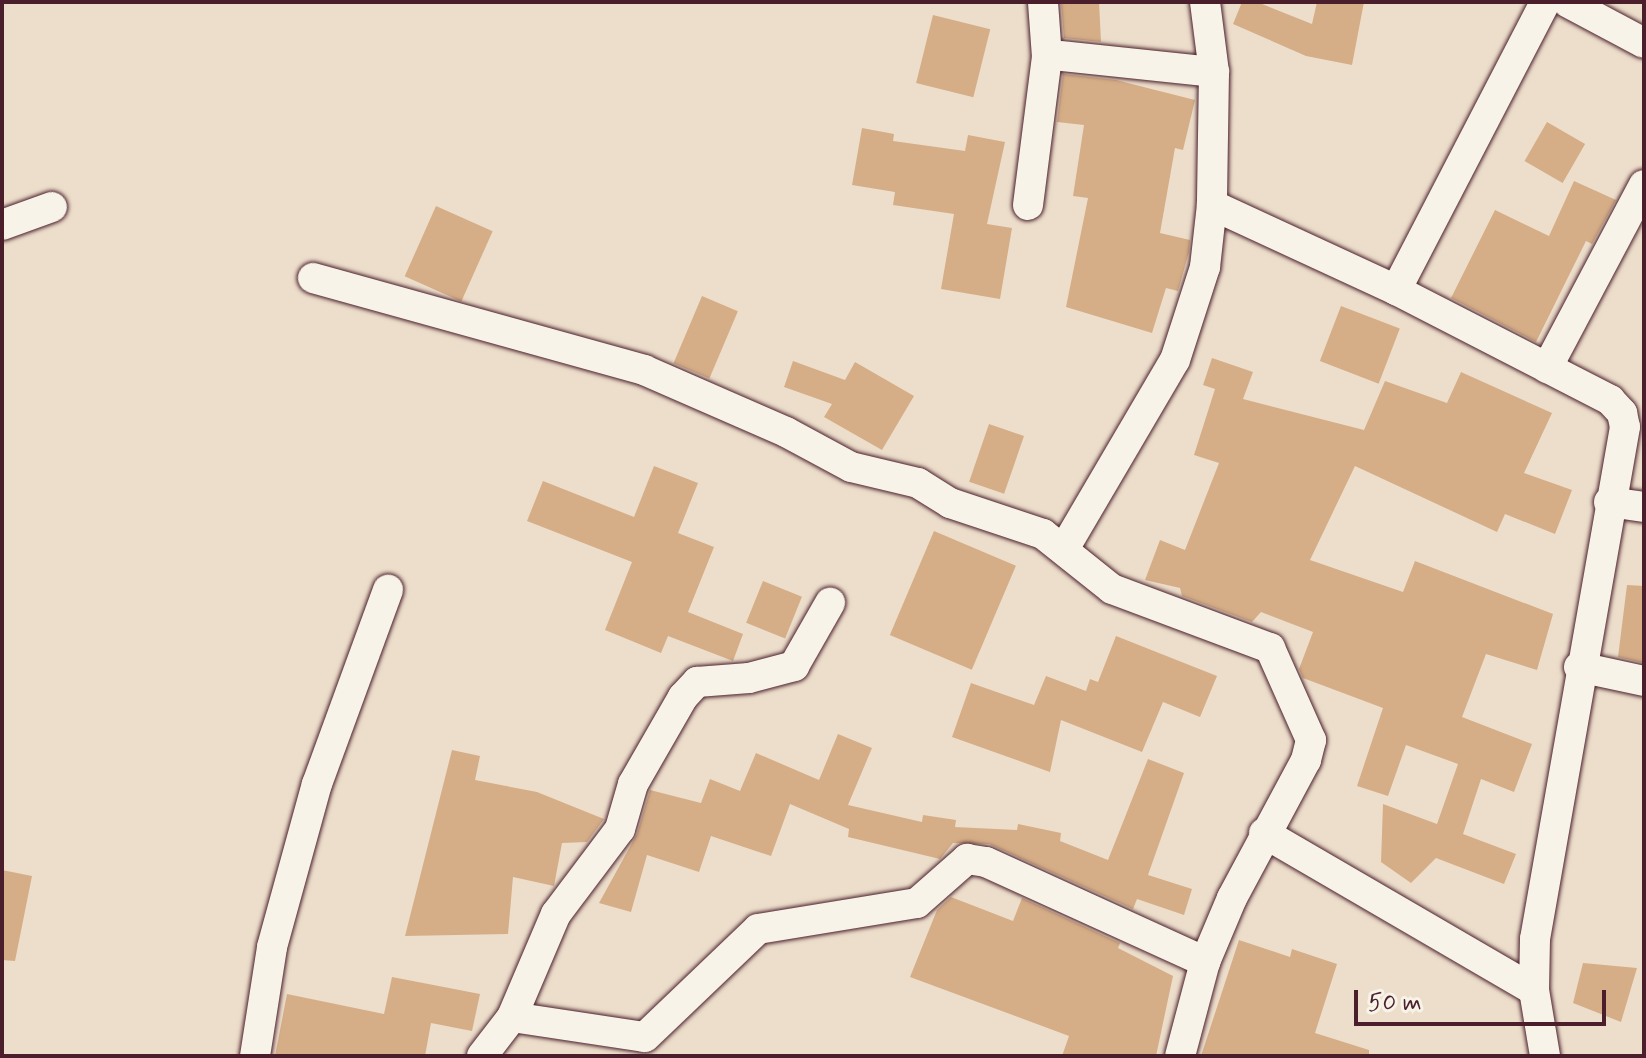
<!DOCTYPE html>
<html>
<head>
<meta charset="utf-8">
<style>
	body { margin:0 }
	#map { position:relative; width:1646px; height:1058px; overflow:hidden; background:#eddecb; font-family:Mynerve,sans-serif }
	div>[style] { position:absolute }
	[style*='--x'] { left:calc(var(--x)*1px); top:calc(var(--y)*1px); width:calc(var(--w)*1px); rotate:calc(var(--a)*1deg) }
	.building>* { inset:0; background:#d5ae87; transform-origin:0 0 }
	.roads { filter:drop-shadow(0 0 2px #4a1f2b) drop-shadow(0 0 2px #4a1f2b) }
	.minor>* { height:30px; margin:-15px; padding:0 15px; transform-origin:15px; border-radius:15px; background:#f7f3e8 }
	span { translate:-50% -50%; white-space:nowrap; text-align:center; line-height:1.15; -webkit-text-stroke:7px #f7f3e8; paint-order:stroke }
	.frame { position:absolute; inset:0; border:4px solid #4a1f2b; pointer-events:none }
	.scale { position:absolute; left:1354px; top:990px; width:252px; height:36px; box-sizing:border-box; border:4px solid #4a1f2b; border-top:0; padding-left:10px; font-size:24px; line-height:28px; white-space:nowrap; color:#4a1f2b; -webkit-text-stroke:6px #f7f3e8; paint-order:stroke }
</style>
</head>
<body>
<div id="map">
	<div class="building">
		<div style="clip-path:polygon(1061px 2px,1099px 2px,1101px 42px,1064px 38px)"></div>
		<div style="clip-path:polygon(1242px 2px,1257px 2px,1312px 24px,1317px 2px,1364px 2px,1352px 65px,1306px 56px,1233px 24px)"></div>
		<div style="left:933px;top:15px;width:59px;height:70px;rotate:14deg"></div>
		<div style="clip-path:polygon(1063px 74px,1116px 80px,1195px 100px,1183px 150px,1175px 148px,1160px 233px,1190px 240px,1189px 252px,1178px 291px,1166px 288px,1152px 333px,1066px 307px,1088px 198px,1073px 196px,1084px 125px,1057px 122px)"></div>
		<div style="left:1547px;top:122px;width:44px;height:45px;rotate:30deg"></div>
		<div style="clip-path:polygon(862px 128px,894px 134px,893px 141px,965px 151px,968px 135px,1005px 142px,987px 224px,1012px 228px,1000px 299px,941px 289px,954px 214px,893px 205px,895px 192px,852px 185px)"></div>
		<div style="clip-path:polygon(1574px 181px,1616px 200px,1592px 244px,1586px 241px,1536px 342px,1451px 298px,1495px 210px,1549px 236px)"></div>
		<div style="left:436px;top:206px;width:62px;height:77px;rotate:24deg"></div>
		<div style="left:702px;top:296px;width:39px;height:73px;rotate:23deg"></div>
		<div style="left:1341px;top:306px;width:63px;height:59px;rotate:21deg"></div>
		<div style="clip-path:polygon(1212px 358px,1253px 372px,1243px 399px,1364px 430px,1385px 381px,1447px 403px,1461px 372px,1552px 413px,1524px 473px,1572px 490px,1555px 534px,1505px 514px,1497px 532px,1355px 466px,1310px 560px,1403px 592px,1415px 561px,1553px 614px,1537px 670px,1486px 654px,1462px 717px,1532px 744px,1514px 792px,1481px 779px,1463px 834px,1516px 854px,1504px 884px,1436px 858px,1411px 883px,1381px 862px,1383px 804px,1437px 824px,1458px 764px,1406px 745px,1388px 796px,1357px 786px,1383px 708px,1303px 678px,1299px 669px,1313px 632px,1261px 612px,1252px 622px,1182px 596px,1180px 588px,1145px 580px,1160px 540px,1185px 550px,1219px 463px,1194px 455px,1215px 389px,1203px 385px)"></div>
		<div style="clip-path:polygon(793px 361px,845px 380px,855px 362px,914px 396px,882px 450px,824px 417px,832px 404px,784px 387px)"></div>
		<div style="left:989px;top:424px;width:37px;height:61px;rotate:19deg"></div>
		<div style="clip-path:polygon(654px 466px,698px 483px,678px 533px,714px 547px,688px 612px,743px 634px,733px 661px,668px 636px,661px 653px,605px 630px,632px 562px,527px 521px,543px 481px,634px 517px)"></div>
		<div style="left:934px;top:531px;width:89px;height:113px;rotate:23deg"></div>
		<div style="left:763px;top:581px;width:42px;height:45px;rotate:22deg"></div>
		<div style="clip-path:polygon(1627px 585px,1644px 586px,1644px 663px,1618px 657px)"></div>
		<div style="clip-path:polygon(1116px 636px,1217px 676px,1200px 717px,1163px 702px,1142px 752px,1061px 720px,1050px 772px,952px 737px,971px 683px,1034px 705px,1046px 676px,1086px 691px,1090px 679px,1098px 682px)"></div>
		<div style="clip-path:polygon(838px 734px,872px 748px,848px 805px,922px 822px,923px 815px,956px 820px,955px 827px,1017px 830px,1018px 824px,1061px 833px,1060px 841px,1108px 860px,1148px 759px,1184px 773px,1148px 875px,1192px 889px,1184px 915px,1137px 899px,1133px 909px,989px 844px,953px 843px,940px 859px,848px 837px,849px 829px,790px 804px,771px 856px,711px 836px,699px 872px,647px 855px,631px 912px,599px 903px,637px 834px,650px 790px,701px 803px,710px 779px,740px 791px,756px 753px,819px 780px)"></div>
		<div style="clip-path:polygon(452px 750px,480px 756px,475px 780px,537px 792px,604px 819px,587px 842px,562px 843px,554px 886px,513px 877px,508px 934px,405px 936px)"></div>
		<div style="clip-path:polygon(2px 870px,32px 876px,15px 961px,2px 960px)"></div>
		<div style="clip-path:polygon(951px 897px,1013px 921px,1022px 898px,1120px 943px,1118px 948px,1173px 976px,1156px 1056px,1062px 1056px,1069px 1036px,910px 977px,937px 910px)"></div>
		<div style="clip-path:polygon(1239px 940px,1290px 957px,1292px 949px,1337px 964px,1315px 1033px,1369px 1050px,1369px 1056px,1201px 1056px)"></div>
		<div style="clip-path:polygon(1583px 963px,1637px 968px,1621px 1022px,1573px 1003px)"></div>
		<div style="clip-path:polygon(392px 977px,480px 994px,472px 1031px,431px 1023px,425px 1056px,275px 1056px,287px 994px,384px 1014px)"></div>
	</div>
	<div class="roads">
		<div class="minor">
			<div style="--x:1205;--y:2;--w:71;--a:82.7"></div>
			<div style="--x:1214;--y:72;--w:133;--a:90.9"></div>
			<div style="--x:1212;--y:205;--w:203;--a:24.8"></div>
			<div style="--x:1396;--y:290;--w:241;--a:27.2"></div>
			<div style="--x:1610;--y:400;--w:18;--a:47"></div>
			<div style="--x:1622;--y:413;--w:14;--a:78"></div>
			<div style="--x:1625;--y:427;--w:520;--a:99.97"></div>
			<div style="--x:1535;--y:939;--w:51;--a:91.1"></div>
			<div style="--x:1534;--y:990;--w:67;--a:80.5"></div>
			<div style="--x:1567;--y:2;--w:87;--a:28"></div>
			<div style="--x:1061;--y:56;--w:154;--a:6"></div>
			<div style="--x:1028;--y:205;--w:149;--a:-82.7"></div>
			<div style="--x:1047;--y:57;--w:55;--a:-94.2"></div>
			<div style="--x:2;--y:225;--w:53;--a:-19.8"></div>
			<div style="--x:313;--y:278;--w:344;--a:15.5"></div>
			<div style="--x:644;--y:370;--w:155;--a:23.6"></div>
			<div style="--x:786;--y:432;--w:74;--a:28.3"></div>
			<div style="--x:851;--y:467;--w:69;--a:13.4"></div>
			<div style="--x:918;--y:483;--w:38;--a:32"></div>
			<div style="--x:950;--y:503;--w:98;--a:18.4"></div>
			<div style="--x:1043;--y:534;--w:88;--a:38.6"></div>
			<div style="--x:1112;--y:589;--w:169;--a:20.5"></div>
			<div style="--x:1270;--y:648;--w:101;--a:66"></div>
			<div style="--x:1311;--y:740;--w:21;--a:104"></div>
			<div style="--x:1306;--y:760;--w:157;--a:118.2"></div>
			<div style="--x:1232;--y:898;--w:69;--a:112.9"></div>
			<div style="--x:1205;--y:962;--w:97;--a:104.9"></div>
			<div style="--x:1396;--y:290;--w:324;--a:-62.6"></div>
			<div style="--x:1547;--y:368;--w:207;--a:-62.1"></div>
			<div style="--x:1609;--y:502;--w:35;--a:8"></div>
			<div style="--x:1064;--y:549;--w:219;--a:-59.6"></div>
			<div style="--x:1175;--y:360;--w:98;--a:-72.1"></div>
			<div style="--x:1205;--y:267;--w:62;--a:-83.6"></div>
			<div style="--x:1579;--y:667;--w:66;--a:12.2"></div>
			<div style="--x:1264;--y:833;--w:312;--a:30.2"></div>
			<div style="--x:512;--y:1017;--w:134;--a:8.6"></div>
			<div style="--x:645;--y:1037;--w:156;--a:-43.7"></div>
			<div style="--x:758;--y:929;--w:161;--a:-9.3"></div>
			<div style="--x:917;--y:903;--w:67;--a:-41.3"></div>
			<div style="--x:967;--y:859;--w:19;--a:9"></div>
			<div style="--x:986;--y:862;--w:241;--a:24.5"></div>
			<div style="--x:255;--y:1056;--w:110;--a:-81.1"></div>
			<div style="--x:272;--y:947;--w:169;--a:-74.6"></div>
			<div style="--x:317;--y:784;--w:207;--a:-69.9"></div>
			<div style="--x:482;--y:1056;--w:49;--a:-52.4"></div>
			<div style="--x:512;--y:1017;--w:112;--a:-66.9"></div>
			<div style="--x:556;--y:914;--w:106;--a:-53"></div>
			<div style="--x:620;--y:829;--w:47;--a:-73.9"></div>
			<div style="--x:633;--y:784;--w:100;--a:-60.1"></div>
			<div style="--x:683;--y:697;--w:21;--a:-47"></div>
			<div style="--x:697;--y:682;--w:52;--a:-4.4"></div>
			<div style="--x:749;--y:678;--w:47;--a:-14.9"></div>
			<div style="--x:794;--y:666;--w:73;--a:-60.3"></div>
		</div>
	</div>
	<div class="frame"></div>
	<div class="scale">50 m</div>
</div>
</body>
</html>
